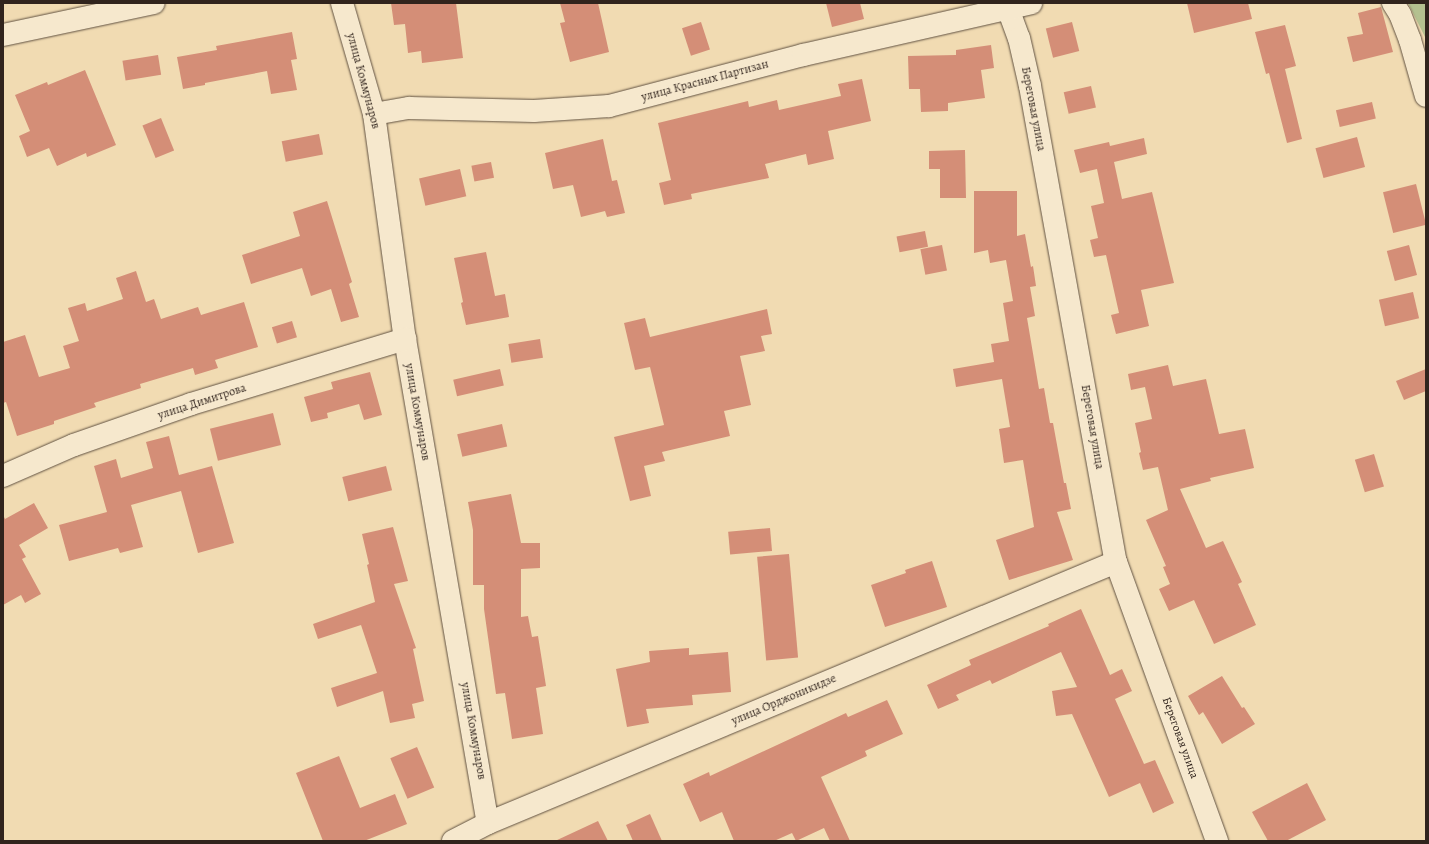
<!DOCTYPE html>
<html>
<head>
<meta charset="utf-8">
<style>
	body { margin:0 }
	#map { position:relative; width:1429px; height:844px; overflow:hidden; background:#f1dbb2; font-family:Alegreya,serif }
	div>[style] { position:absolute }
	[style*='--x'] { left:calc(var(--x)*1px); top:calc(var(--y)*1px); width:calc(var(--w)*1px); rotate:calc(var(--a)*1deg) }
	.green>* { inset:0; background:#b4c190 }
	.building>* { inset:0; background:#d48e77; transform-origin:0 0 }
	.roads { filter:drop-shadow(0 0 1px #615242) drop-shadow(0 0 1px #615242) }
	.minor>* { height:22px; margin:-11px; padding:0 11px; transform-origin:11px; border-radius:11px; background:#f6e8cd }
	span { translate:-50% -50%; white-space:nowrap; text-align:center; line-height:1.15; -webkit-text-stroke:4px #f6e8cd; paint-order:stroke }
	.street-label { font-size:12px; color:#31241d }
	.frame { position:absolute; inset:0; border:4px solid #31241d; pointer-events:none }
</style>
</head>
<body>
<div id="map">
	<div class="green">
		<div style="clip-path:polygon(1408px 3px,1426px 3px,1426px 39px)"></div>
	</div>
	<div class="building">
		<div style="clip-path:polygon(391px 3px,456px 3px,463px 58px,422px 63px,421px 51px,408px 53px,405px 24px,394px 25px)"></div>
		<div style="clip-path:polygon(560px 3px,598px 3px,609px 52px,570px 62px,560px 23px,565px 22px)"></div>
		<div style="clip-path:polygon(826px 3px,860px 3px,864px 19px,832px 27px)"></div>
		<div style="clip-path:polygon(1187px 3px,1248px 3px,1252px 19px,1194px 33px)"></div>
		<div style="clip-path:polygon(1381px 7px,1393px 52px,1353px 62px,1347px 37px,1363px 34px,1358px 13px)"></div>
		<div style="left:701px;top:22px;width:29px;height:20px;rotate:72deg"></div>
		<div style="left:1072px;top:22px;width:30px;height:27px;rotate:76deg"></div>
		<div style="clip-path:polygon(1285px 25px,1296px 66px,1285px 69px,1302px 139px,1287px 143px,1269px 73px,1266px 74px,1255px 32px)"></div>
		<div style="clip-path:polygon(292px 32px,297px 59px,291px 60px,297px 90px,271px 94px,267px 71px,205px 83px,205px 85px,183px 89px,177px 57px,217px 50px,216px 46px)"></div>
		<div style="clip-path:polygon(991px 45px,994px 68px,981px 70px,985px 98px,948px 103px,948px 111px,921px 112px,920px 89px,909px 89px,908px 56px,956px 55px,956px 50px)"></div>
		<div style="left:158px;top:55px;width:20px;height:36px;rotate:81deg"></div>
		<div style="clip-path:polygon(85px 70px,116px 145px,87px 157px,86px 153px,57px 166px,49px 148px,27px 157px,19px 136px,30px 131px,15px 95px,47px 82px,48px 85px)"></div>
		<div style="clip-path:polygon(862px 79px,871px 121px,828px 131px,834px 159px,808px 165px,806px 154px,765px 164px,769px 178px,691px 194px,692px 199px,664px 205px,659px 183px,671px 180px,658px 123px,748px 101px,749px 107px,777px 100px,779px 110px,841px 96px,838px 84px)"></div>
		<div style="left:1091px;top:86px;width:22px;height:28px;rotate:77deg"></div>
		<div style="left:1372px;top:102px;width:17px;height:37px;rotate:77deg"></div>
		<div style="left:161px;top:118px;width:35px;height:20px;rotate:68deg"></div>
		<div style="left:319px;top:134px;width:21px;height:38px;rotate:79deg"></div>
		<div style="left:1357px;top:137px;width:31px;height:43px;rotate:75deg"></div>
		<div style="clip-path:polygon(1144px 138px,1147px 154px,1114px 162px,1122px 199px,1152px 192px,1174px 283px,1141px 290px,1149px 326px,1116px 334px,1111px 315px,1119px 313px,1106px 255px,1094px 257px,1090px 240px,1098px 238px,1091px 206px,1104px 203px,1097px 169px,1080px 173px,1074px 150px,1109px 142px,1110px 146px)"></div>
		<div style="clip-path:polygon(603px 139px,612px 181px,617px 180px,625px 213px,607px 217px,605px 211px,581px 217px,573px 185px,553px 189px,545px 153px)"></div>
		<div style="clip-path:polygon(965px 150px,966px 198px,940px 198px,940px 169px,929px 169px,929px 151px)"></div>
		<div style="left:491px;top:162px;width:16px;height:20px;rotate:79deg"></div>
		<div style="left:460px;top:169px;width:28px;height:42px;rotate:77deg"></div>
		<div style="left:1416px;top:184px;width:42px;height:34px;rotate:76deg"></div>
		<div style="clip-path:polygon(974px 191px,1017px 191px,1017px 236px,1025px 234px,1031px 267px,1033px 266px,1036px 286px,1030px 287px,1035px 316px,1027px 318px,1039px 389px,1044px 388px,1050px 423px,1053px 423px,1064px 483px,1066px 483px,1071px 509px,1057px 512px,1073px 560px,1009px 580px,996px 540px,1034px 527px,1023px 460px,1004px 463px,999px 429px,1010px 427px,1002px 379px,956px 387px,953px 369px,994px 362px,991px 344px,1009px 341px,1003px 303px,1013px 301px,1006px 260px,990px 263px,988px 250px,974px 253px)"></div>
		<div style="clip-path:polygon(327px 201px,352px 282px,349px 284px,359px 317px,341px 322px,331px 289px,311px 296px,302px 268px,251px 284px,242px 255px,300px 236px,293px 212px)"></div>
		<div style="left:925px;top:231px;width:16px;height:29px;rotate:79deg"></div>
		<div style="left:942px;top:245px;width:26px;height:22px;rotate:79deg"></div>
		<div style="left:1409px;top:245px;width:31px;height:23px;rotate:75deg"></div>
		<div style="clip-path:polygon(486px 252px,495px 296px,505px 294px,509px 317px,466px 325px,461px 303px,463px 302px,454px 258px)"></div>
		<div style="clip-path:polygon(136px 271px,146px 302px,154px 299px,161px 319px,198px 307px,201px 315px,244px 302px,258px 347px,215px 360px,218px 368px,195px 375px,193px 368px,140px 384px,141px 388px,94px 403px,96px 407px,54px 421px,54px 424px,17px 436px,6px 402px,3px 403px,3px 342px,25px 335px,39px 377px,70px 368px,63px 346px,79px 341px,68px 308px,85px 303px,87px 311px,123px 299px,116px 278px)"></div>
		<div style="left:1413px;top:292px;width:27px;height:35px;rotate:77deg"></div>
		<div style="clip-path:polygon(767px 309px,772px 334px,761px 336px,765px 351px,740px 356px,751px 405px,724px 411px,730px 436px,662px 452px,665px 461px,644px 466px,651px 496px,630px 501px,614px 437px,664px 425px,650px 367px,635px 370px,624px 323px,645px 318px,650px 337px)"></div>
		<div style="left:292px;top:321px;width:17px;height:21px;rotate:73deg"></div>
		<div style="left:540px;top:339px;width:19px;height:32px;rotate:81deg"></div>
		<div style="clip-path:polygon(1168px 365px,1173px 386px,1206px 379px,1219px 434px,1245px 429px,1254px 468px,1210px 478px,1211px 481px,1180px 489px,1206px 548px,1223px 541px,1242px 582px,1238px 584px,1256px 625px,1214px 644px,1194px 600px,1169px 611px,1159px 589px,1170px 584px,1163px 567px,1166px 566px,1146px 520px,1168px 510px,1158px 467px,1143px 470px,1139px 453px,1141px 452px,1135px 423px,1152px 419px,1145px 387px,1131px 390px,1128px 374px)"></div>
		<div style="left:500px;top:369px;width:17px;height:48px;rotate:77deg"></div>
		<div style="clip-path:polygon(1426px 369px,1426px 391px,1404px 400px,1396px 381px)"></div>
		<div style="clip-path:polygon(370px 372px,382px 415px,364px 420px,359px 404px,327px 413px,328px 418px,311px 422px,304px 397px,333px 389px,331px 382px)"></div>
		<div style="left:273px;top:413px;width:33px;height:65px;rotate:76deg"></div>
		<div style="left:502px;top:424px;width:23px;height:46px;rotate:77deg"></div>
		<div style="clip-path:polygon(169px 436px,179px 475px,212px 466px,234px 543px,198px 553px,181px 491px,131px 505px,143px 547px,120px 553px,118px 548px,69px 561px,59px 525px,107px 512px,94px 466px,116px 459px,121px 478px,153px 468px,146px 442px)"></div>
		<div style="left:1374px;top:454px;width:34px;height:20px;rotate:73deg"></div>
		<div style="left:386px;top:466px;width:25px;height:45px;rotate:76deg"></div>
		<div style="clip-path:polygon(511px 494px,521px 543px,540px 543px,540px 568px,521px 569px,521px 617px,528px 616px,532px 637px,538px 636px,546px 686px,536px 688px,543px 734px,512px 739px,505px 693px,496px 694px,484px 609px,484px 585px,473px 585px,473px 530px,468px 502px)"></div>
		<div style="clip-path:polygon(34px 503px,48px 528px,19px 545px,26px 557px,22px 559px,41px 594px,25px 603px,21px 595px,3px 605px,3px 515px,5px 519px)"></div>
		<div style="clip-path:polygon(393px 527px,408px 581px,394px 584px,416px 648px,413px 649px,424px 701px,412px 704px,415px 718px,390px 723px,383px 691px,337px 707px,331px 688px,377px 673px,361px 625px,318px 639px,313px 624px,375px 602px,367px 565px,369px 564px,362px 534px)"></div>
		<div style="left:770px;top:528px;width:23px;height:42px;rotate:85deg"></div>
		<div style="left:789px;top:554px;width:104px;height:32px;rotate:85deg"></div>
		<div style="clip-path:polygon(932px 561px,947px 607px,885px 627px,871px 585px,906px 573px,905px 570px)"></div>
		<div style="clip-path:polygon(1081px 609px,1110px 675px,1122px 669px,1132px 691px,1115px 699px,1144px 764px,1155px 760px,1174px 803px,1153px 813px,1140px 783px,1109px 797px,1072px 714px,1056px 716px,1052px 691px,1077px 687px,1061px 652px,992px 684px,990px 680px,956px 695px,959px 700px,938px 709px,927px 685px,971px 665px,969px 660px,1049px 626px,1048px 624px)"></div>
		<div style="clip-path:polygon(689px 648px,689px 655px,728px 652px,731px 692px,692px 695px,693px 705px,646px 709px,649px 723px,627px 727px,616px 669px,650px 662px,649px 651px)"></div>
		<div style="clip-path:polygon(1222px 676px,1242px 708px,1244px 707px,1255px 724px,1222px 744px,1203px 712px,1199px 715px,1188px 696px)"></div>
		<div style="clip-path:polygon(887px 700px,903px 734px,865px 751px,867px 756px,821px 777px,850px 841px,830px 841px,824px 828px,796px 841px,792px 833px,774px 841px,734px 841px,722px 812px,700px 822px,683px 784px,709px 772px,710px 776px,846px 713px,848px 717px)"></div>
		<div style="left:417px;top:747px;width:44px;height:29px;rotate:67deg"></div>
		<div style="clip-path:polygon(339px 756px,360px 808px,395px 794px,407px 824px,364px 841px,323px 841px,296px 773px)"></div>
		<div style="clip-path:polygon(1307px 783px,1326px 820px,1286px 841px,1268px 841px,1252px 812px)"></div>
		<div style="clip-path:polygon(650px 814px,662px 841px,633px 841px,626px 825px)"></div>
		<div style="clip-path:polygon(598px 821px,608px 841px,555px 841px)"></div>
	</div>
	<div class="roads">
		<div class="minor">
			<div style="--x:342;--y:3;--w:116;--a:73.9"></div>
			<div style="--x:374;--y:114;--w:227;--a:82.2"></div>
			<div style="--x:405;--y:339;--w:491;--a:80.3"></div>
			<div style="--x:1006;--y:3;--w:37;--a:70"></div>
			<div style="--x:1019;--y:38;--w:49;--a:77.1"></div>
			<div style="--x:1030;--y:86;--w:484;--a:79.8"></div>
			<div style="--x:1116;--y:562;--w:297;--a:70.1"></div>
			<div style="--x:1393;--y:3;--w:13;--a:58"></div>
			<div style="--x:1400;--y:14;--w:28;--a:69"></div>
			<div style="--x:1410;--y:40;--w:58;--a:74.1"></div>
			<div style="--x:3;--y:35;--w:154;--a:-12"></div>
			<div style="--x:374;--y:114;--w:36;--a:-10"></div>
			<div style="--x:409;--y:108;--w:125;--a:1.4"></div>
			<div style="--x:534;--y:111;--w:75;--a:-3.8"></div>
			<div style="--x:609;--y:106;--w:201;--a:-14.7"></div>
			<div style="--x:803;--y:55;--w:234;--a:-12.8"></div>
			<div style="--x:3;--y:476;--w:77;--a:-23.6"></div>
			<div style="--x:74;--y:445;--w:124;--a:-19.3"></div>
			<div style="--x:191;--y:404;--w:224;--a:-16.9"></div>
			<div style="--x:453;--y:841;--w:39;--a:-27"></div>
			<div style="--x:488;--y:823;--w:680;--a:-22.57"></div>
		</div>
	</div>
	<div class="street-label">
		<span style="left:363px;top:81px;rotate:75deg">улица Коммунаров</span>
		<span style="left:705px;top:81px;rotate:-15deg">улица Красных Партизан</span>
		<span style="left:1033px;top:109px;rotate:79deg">Береговая улица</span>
		<span style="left:202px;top:402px;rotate:-18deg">улица Димитрова</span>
		<span style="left:417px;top:412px;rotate:80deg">улица Коммунаров</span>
		<span style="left:1092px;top:427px;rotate:80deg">Береговая улица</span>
		<span style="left:784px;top:700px;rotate:-23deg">улица Орджоникидзе</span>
		<span style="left:473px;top:731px;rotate:80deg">улица Коммунаров</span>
		<span style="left:1180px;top:738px;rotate:70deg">Береговая улица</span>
	</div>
	<div class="frame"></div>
</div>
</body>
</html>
